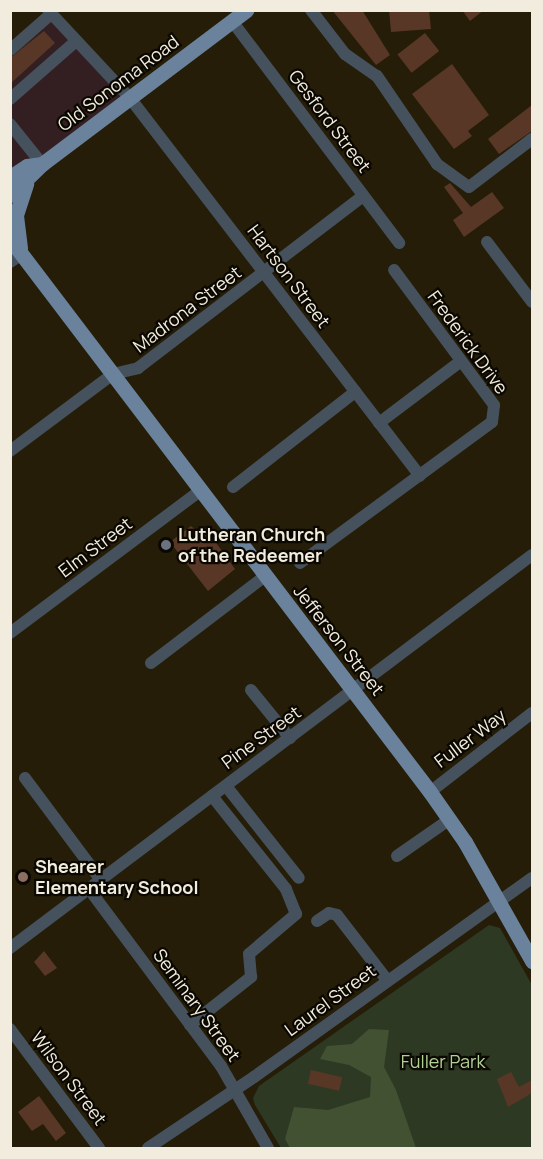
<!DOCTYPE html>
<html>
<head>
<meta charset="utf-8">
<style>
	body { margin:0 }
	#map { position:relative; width:543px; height:1159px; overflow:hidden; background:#251d07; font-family:Manrope,sans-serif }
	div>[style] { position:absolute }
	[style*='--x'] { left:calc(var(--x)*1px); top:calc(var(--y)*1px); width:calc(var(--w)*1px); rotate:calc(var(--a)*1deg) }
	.commercial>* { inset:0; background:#331f21 }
	.green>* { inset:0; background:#2e3923 }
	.forest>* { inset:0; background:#415131 }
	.building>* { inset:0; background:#583726; transform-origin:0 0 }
	.minor>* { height:12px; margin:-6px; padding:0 6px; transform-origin:6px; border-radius:6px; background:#45515c }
	.major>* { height:15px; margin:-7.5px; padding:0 7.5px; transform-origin:7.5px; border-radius:7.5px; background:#6a829b }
	.dots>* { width:16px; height:16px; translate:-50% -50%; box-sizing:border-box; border:3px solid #0b0802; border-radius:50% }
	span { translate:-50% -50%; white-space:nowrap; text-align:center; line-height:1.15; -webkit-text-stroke:4.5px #0b0802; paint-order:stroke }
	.street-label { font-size:18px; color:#f1ecde }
	.poi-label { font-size:18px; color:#f1ecde; font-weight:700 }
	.left { translate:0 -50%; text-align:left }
	.park-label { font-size:18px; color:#b1d096 }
	.frame { position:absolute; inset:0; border:12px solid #f1ecde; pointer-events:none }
</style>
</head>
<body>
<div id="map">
	<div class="commercial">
		<div style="clip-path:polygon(51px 14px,130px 98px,11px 177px,10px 50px)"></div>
	</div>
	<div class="green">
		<div style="clip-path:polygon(489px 925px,500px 928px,532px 985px,532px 1148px,281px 1148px,255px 1105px,253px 1098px,259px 1086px)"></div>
	</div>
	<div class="forest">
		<div style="clip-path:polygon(369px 1029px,389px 1030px,384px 1067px,396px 1090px,416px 1148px,290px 1148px,285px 1139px,294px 1107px,328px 1110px,370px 1097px,371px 1077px,349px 1065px,320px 1059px,327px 1046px,352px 1044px)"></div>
	</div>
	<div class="building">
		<div style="clip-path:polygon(332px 10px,362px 10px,390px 55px,376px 65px)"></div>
		<div style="clip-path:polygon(389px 10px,429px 10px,431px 29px,391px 32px)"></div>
		<div style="clip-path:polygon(462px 10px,484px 10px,470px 21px)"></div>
		<div style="clip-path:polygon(44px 31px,55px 43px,10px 84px,10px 58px)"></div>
		<div style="left:425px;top:33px;width:23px;height:35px;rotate:52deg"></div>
		<div style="clip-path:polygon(452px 64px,489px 115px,468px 131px,472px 136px,454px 149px,412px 94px)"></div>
		<div style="clip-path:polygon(532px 105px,532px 131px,499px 154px,488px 139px)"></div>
		<div style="clip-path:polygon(450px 183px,471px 207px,492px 192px,504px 208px,464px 237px,453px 220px,463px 213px,444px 187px)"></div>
		<div style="clip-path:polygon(191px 526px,197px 531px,204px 526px,235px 569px,208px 591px,170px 542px)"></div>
		<div style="clip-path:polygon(44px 951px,57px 968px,45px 976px,34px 962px)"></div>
		<div style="left:311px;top:1070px;width:32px;height:14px;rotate:13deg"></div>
		<div style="clip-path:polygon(511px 1072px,519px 1087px,532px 1080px,532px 1093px,508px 1107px,497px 1079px)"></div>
		<div style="clip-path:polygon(39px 1096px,66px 1133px,56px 1141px,43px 1124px,32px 1131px,18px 1112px)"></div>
	</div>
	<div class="minor">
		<div style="--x:48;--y:10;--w:120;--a:47"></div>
		<div style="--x:130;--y:98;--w:476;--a:52.5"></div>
		<div style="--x:311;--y:10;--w:56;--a:52.3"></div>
		<div style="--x:345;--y:54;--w:39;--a:35"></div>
		<div style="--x:377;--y:76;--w:107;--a:55.7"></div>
		<div style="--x:437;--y:164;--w:39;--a:36"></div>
		<div style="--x:469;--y:187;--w:79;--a:-37.3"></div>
		<div style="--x:232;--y:21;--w:278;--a:53"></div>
		<div style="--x:10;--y:50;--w:55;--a:-41.3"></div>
		<div style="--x:10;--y:99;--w:88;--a:-41.3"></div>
		<div style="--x:10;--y:124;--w:51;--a:51.3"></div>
		<div style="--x:487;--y:242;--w:75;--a:53.1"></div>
		<div style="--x:10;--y:262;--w:14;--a:-34"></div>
		<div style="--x:379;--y:423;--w:103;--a:-37.1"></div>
		<div style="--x:10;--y:451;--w:129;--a:-36.8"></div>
		<div style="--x:113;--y:374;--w:26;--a:-13"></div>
		<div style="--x:138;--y:368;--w:283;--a:-37.4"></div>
		<div style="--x:233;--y:487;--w:155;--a:-37.9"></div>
		<div style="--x:300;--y:563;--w:238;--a:-36.3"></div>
		<div style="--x:492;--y:422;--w:17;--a:-83"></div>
		<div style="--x:494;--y:405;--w:168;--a:-126.5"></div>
		<div style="--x:10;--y:633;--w:239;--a:-36.8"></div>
		<div style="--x:151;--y:663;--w:143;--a:-37.3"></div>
		<div style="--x:251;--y:690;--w:62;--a:50.9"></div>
		<div style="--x:25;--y:778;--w:127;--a:53.3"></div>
		<div style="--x:226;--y:786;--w:117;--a:51.6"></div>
		<div style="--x:430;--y:792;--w:129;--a:-37.8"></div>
		<div style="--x:397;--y:856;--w:65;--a:-34.9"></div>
		<div style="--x:89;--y:889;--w:221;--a:53.3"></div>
		<div style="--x:221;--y:1066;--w:95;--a:60.2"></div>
		<div style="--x:317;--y:921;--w:14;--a:-34"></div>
		<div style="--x:329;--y:913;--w:8;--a:14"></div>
		<div style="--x:337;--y:915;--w:82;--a:52.4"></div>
		<div style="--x:10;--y:948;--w:653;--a:-36.98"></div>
		<div style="--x:190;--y:1025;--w:78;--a:-38.2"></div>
		<div style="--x:251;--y:977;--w:23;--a:-95"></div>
		<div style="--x:249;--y:954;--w:62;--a:-40.4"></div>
		<div style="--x:296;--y:914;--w:27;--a:-112"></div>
		<div style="--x:286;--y:889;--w:119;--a:-128.5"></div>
		<div style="--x:10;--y:1029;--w:149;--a:53.2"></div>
		<div style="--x:148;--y:1148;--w:128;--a:-33.8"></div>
		<div style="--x:254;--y:1077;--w:342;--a:-35.6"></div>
	</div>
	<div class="major">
		<div style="--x:10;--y:177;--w:20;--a:-33"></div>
		<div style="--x:27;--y:166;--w:15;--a:-8"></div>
		<div style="--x:10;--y:195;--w:45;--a:-44.1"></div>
		<div style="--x:42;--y:164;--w:256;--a:-37"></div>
		<div style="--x:10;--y:239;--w:694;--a:52.78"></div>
		<div style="--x:430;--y:792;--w:61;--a:55"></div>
		<div style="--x:465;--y:842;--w:137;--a:60.6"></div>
		<div style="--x:20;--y:248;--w:33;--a:-97"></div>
		<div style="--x:16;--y:215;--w:33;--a:-72"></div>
	</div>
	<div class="dots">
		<div style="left:166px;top:545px;background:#6b7280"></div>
		<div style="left:23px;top:877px;background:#8d6e63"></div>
	</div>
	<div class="street-label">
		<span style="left:118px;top:83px;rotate:-37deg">Old Sonoma Road</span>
		<span style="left:330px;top:121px;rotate:53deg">Gesford Street</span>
		<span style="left:289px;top:276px;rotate:53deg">Hartson Street</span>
		<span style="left:187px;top:309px;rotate:-37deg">Madrona Street</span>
		<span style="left:468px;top:342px;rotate:54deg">Frederick Drive</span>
		<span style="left:95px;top:547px;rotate:-37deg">Elm Street</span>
		<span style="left:339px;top:640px;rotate:52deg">Jefferson Street</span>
		<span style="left:261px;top:737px;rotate:-36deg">Pine Street</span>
		<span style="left:470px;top:738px;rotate:-37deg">Fuller Way</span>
		<span style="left:330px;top:1000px;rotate:-36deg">Laurel Street</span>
		<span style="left:197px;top:1005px;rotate:54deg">Seminary Street</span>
		<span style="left:69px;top:1078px;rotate:53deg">Wilson Street</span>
	</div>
	<div class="poi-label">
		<span class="left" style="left:178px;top:545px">Lutheran Church<br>of the Redeemer</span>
		<span class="left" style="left:35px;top:877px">Shearer<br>Elementary School</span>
	</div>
	<div class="park-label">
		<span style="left:443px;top:1061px">Fuller Park</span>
	</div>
	<div class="frame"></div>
</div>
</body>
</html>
